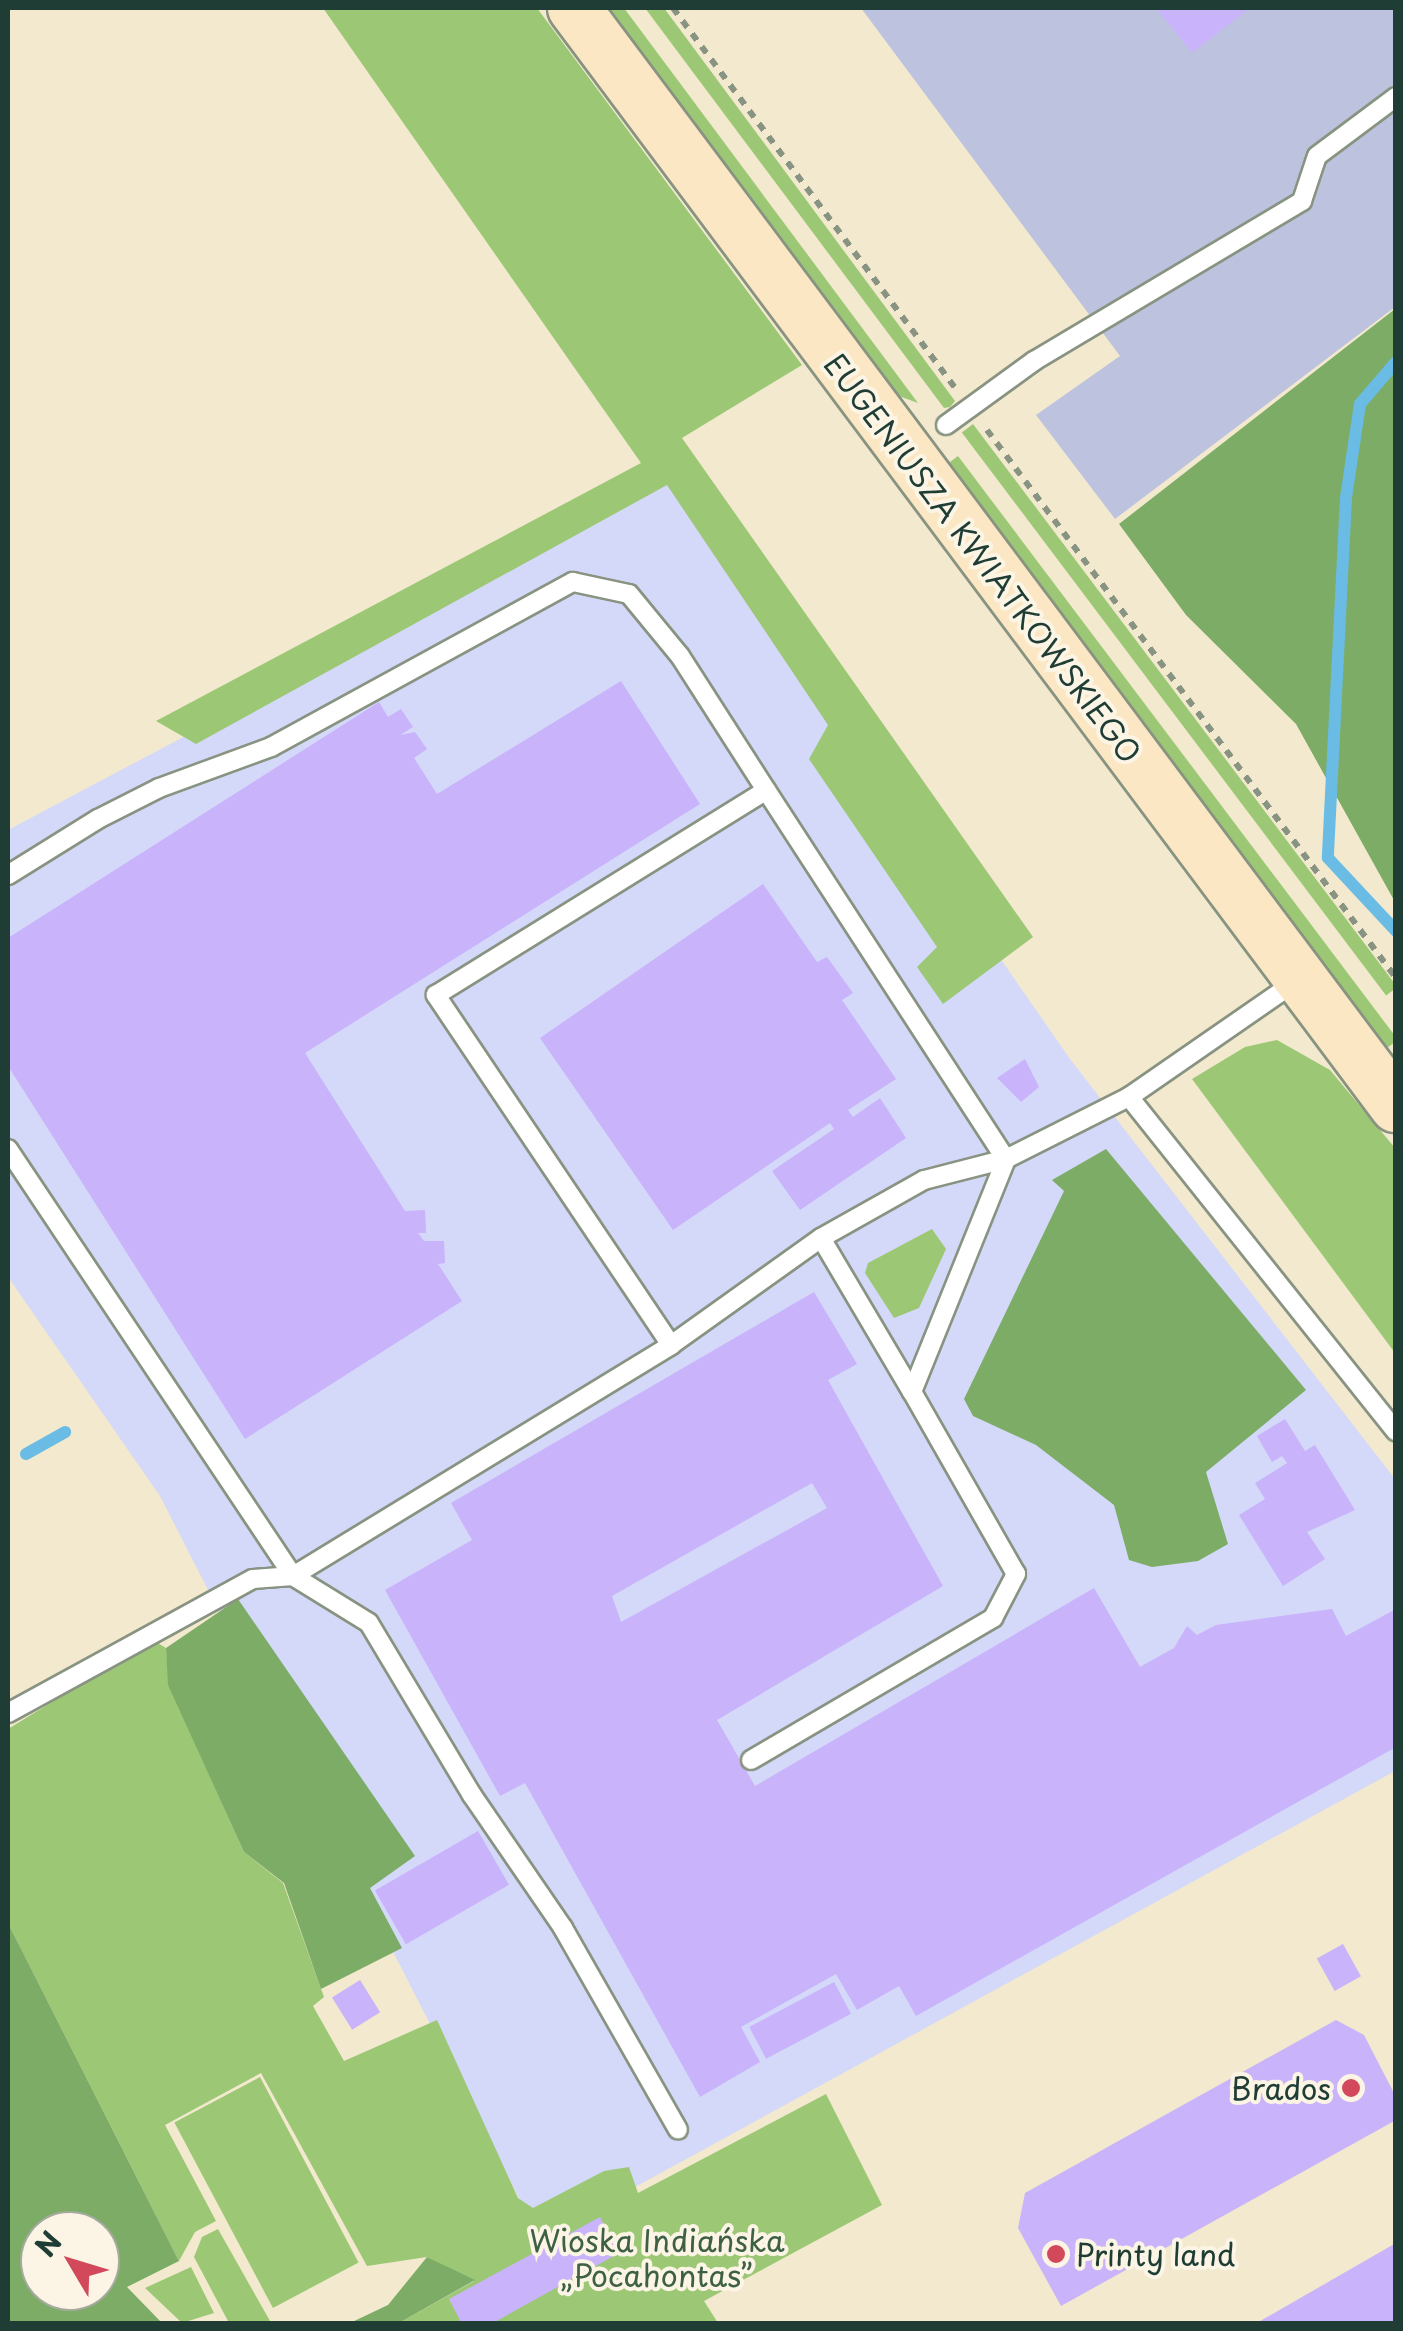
<!DOCTYPE html>
<meta charset="utf-8">
<style>
body{margin:0}
#map{position:relative;width:1403px;height:2331px;overflow:hidden;background:#f2e9ce;font-family:"Playpen Sans",sans-serif}
div>[style]{position:absolute}
[style*='--x']{left:calc(var(--x)*1px);top:calc(var(--y)*1px);width:calc(var(--w)*1px);rotate:calc(var(--a)*1deg)}
.built>*{inset:0;background:#d4d8f9}
.industrial>*{inset:0;background:#bdc3de}
.green>*{inset:0;background:#9cc876;transform-origin:0 0}
.forest>*{inset:0;background:#7dac67}
.stream>*{height:12px;margin:-6px;padding:0 6px;transform-origin:6px;border-radius:6px;background:#6abce5}
.building>*{inset:0;background:#c9b3fb;transform-origin:0 0}
.path>*{height:6px;margin-top:-3px;transform-origin:0;background:repeating-linear-gradient(90deg,#889381 0 8px,transparent 0 16px)}
.roads{filter:drop-shadow(2px 0 #889381) drop-shadow(-2px 0 #889381) drop-shadow(0 2px #889381) drop-shadow(0 -2px #889381)}
.lane>*{height:18px;margin:-9px;padding:0 9px;transform-origin:9px;border-radius:9px;background:#fff}
.secondary>*{height:52px;margin:-26px;padding:0 26px;transform-origin:26px;border-radius:26px;background:#fbe7c3}
.dots>*{width:28px;height:28px;translate:-50% -50%;box-sizing:border-box;border:5px solid #fcf5e5;border-radius:50%}
span{translate:-50% -50%;white-space:nowrap;text-align:center;line-height:1.15;-webkit-text-stroke:8px #fcf5e5;paint-order:stroke}
.street-label{font-size:30px;color:#1f3d34}
.poi-label{font-size:30px;color:#1f3d34}
.right{translate:-100% -50%;text-align:right}
.left{translate:0 -50%;text-align:left}
.park-label{font-size:30px;color:#3e6044}
.frame{position:absolute;inset:0;border:10px solid #1f3d34;pointer-events:none}
.north{position:absolute;left:20px;top:2211px;width:100px;height:100px;box-sizing:border-box;background:#fcf5e5;border:2px solid #a4ab9e;border-radius:50%;rotate:308deg;font-size:28px;font-weight:700;line-height:40px;text-align:center;color:#1f3d34}
.north::after{content:'';display:block;margin:auto;width:35px;height:45px;background:#d1495b;clip-path:polygon(50% 0,100% 100%,50% 72%,0 100%)}
</style>
<div id="map">
<div class="built">
<div style="clip-path:polygon(668px 480px,1070px 1059px,1395px 1479px,1395px 1771px,540px 2239px,160px 1496px,8px 1277px,8px 830px)"></div>
</div>
<div class="industrial">
<div style="clip-path:polygon(861px 8px,1395px 8px,1395px 307px,1115px 519px,1036px 415px,1120px 356px)"></div>
</div>
<div class="green">
<div style="clip-path:polygon(323px 8px,537px 8px,802px 365px,682px 438px,1033px 937px,943px 1004px,917px 967px,937px 947px,809px 759px,828px 725px,667px 485px,196px 744px,156px 721px,641px 463px)"></div>
<div style="clip-path:polygon(605px 8px,624px 8px,918px 403px,896px 395px)"></div>
<div style="clip-path:polygon(645px 8px,664px 8px,955px 401px,950px 407px,944px 408px)"></div>
<div style="left:973px;top:424px;width:705px;height:14px;rotate:53deg"></div>
<div style="left:958px;top:456px;width:731px;height:35px;rotate:53deg"></div>
<div style="clip-path:polygon(1277px 1040px,1330px 1070px,1395px 1148px,1395px 1353px,1192px 1079px,1245px 1047px)"></div>
<div style="clip-path:polygon(932px 1229px,946px 1249px,919px 1308px,894px 1318px,865px 1273px,868px 1263px)"></div>
<div style="clip-path:polygon(153px 1640px,166px 1648px,169px 1685px,244px 1852px,283px 1883px,324px 1997px,313px 2006px,344px 2061px,437px 2020px,518px 2198px,533px 2208px,604px 2171px,629px 2167px,638px 2193px,826px 2094px,882px 2205px,704px 2301px,718px 2323px,399px 2323px,474px 2281px,427px 2257px,367px 2266px,261px 2073px,165px 2125px,216px 2221px,195px 2232px,179px 2261px,8px 1923px,8px 1729px)"></div>
<div style="left:260px;top:2077px;width:210px;height:97px;rotate:62deg"></div>
<div style="clip-path:polygon(218px 2229px,270px 2321px,229px 2323px,194px 2257px,202px 2237px)"></div>
<div style="clip-path:polygon(191px 2267px,214px 2313px,182px 2323px,145px 2288px)"></div>
</div>
<div class="forest">
<div style="clip-path:polygon(1395px 309px,1395px 902px,1296px 724px,1186px 615px,1119px 524px)"></div>
<div style="clip-path:polygon(1106px 1149px,1306px 1390px,1206px 1472px,1228px 1544px,1198px 1561px,1152px 1567px,1129px 1560px,1114px 1505px,1036px 1445px,973px 1416px,964px 1399px,1064px 1191px,1052px 1180px)"></div>
<div style="clip-path:polygon(238px 1599px,415px 1856px,370px 1888px,402px 1948px,321px 1989px,284px 1883px,244px 1852px,168px 1685px,166px 1648px)"></div>
<div style="clip-path:polygon(evenodd,8px 1923px,179px 2261px,127px 2287px,162px 2323px,8px 2323px,8px 1923px,100px 2231px,100px 2291px,40px 2291px,40px 2231px,100px 2231px)"></div>
<div style="clip-path:polygon(427px 2257px,475px 2280px,399px 2323px,350px 2323px,388px 2305px)"></div>
</div>
<div class="stream">
<div style="--x:1396;--y:362;--w:55;--a:130.6"></div>
<div style="--x:1360;--y:404;--w:95;--a:98.5"></div>
<div style="--x:1346;--y:498;--w:360;--a:92.9"></div>
<div style="--x:1328;--y:858;--w:100;--a:47"></div>
<div style="--x:26;--y:1454;--w:45;--a:-29.4"></div>
</div>
<div class="building">
<div style="clip-path:polygon(1156px 8px,1250px 8px,1192px 53px)"></div>
<div style="clip-path:polygon(621px 681px,700px 804px,305px 1053px,405px 1211px,425px 1210px,426px 1233px,418px 1233px,424px 1241px,444px 1241px,445px 1263px,438px 1264px,462px 1301px,245px 1439px,8px 1066px,8px 938px,379px 702px,388px 717px,401px 709px,413px 727px,400px 735px,415px 732px,427px 749px,414px 758px,437px 794px)"></div>
<div style="clip-path:polygon(763px 884px,817px 962px,827px 957px,853px 993px,842px 1000px,896px 1079px,848px 1110px,853px 1117px,880px 1098px,906px 1138px,800px 1210px,772px 1171px,834px 1129px,830px 1123px,673px 1230px,540px 1038px)"></div>
<div style="clip-path:polygon(1025px 1059px,1039px 1087px,1021px 1102px,997px 1078px)"></div>
<div style="clip-path:polygon(evenodd,814px 1292px,857px 1364px,828px 1380px,943px 1586px,717px 1720px,755px 1786px,1094px 1588px,1140px 1667px,1174px 1648px,1187px 1626px,1197px 1635px,1216px 1625px,1332px 1609px,1346px 1636px,1396px 1609px,1396px 1747px,916px 2016px,899px 1986px,857px 2010px,836px 1974px,741px 2027px,760px 2062px,700px 2097px,525px 1783px,500px 1796px,385px 1590px,472px 1540px,451px 1503px,814px 1292px,812px 1483px,827px 1508px,621px 1622px,612px 1596px,812px 1483px)"></div>
<div style="clip-path:polygon(1285px 1419px,1305px 1451px,1315px 1445px,1355px 1510px,1307px 1532px,1325px 1559px,1283px 1586px,1239px 1515px,1265px 1499px,1255px 1483px,1287px 1463px,1282px 1456px,1272px 1462px,1257px 1436px)"></div>
<div style="left:478px;top:1831px;width:62px;height:119px;rotate:60deg"></div>
<div style="left:1343px;top:1944px;width:37px;height:30px;rotate:61deg"></div>
<div style="left:360px;top:1980px;width:38px;height:33px;rotate:58deg"></div>
<div style="left:834px;top:1982px;width:36px;height:96px;rotate:62deg"></div>
<div style="clip-path:polygon(1336px 2020px,1364px 2035px,1396px 2097px,1396px 2120px,1061px 2306px,1018px 2228px,1025px 2193px)"></div>
<div style="clip-path:polygon(600px 2217px,619px 2253px,491px 2324px,462px 2324px,449px 2299px)"></div>
<div style="clip-path:polygon(1396px 2243px,1396px 2324px,1255px 2324px)"></div>
</div>
<div class="path">
<div style="--x:673;--y:8;--w:473;--a:53.4"></div>
<div style="--x:987;--y:430;--w:684;--a:53.26"></div>
</div>
<div class="roads">
<div class="lane">
<div style="--x:946;--y:425;--w:109;--a:-36"></div>
<div style="--x:1034;--y:361;--w:312;--a:-30.8"></div>
<div style="--x:1302;--y:201;--w:47;--a:-71.6"></div>
<div style="--x:1317;--y:156;--w:99;--a:-36.8"></div>
<div style="--x:8;--y:875;--w:106;--a:-31.9"></div>
<div style="--x:98;--y:819;--w:68;--a:-26.9"></div>
<div style="--x:159;--y:788;--w:119;--a:-20.1"></div>
<div style="--x:271;--y:747;--w:344;--a:-28.7"></div>
<div style="--x:573;--y:582;--w:57;--a:12.1"></div>
<div style="--x:629;--y:594;--w:80;--a:50.6"></div>
<div style="--x:680;--y:656;--w:159;--a:57.3"></div>
<div style="--x:1129;--y:1097;--w:428;--a:51.4"></div>
<div style="--x:8;--y:1149;--w:513;--a:56.28"></div>
<div style="--x:293;--y:1576;--w:89;--a:31.7"></div>
<div style="--x:369;--y:1623;--w:200;--a:59.1"></div>
<div style="--x:472;--y:1795;--w:161;--a:55.6"></div>
<div style="--x:563;--y:1928;--w:232;--a:60.3"></div>
<div style="--x:671;--y:1345;--w:422;--a:-123.9"></div>
<div style="--x:436;--y:995;--w:388;--a:-31.8"></div>
<div style="--x:766;--y:790;--w:440;--a:57"></div>
<div style="--x:1006;--y:1159;--w:85;--a:165.6"></div>
<div style="--x:924;--y:1180;--w:118;--a:150.6"></div>
<div style="--x:8;--y:1713;--w:279;--a:-28.7"></div>
<div style="--x:253;--y:1579;--w:40;--a:-4.3"></div>
<div style="--x:293;--y:1576;--w:443;--a:-31.4"></div>
<div style="--x:671;--y:1345;--w:184;--a:-35.5"></div>
<div style="--x:821;--y:1238;--w:179;--a:59.4"></div>
<div style="--x:751;--y:1760;--w:281;--a:-30.4"></div>
<div style="--x:993;--y:1618;--w:50;--a:-62.4"></div>
<div style="--x:1016;--y:1574;--w:210;--a:-119.7"></div>
<div style="--x:912;--y:1392;--w:251;--a:-68"></div>
<div style="--x:1006;--y:1159;--w:138;--a:-26.8"></div>
<div style="--x:1129;--y:1097;--w:202;--a:-34.7"></div>
</div>
<div class="secondary">
<div style="--x:574;--y:8;--w:1372;--a:53.18"></div>
</div>
</div>
<div class="dots">
<div style="left:1351px;top:2088px;background:#d1495b"></div>
<div style="left:1056px;top:2254px;background:#d1495b"></div>
</div>
<div class="street-label">
<span style="left:983px;top:558px;rotate:53deg">EUGENIUSZA KWIATKOWSKIEGO</span>
</div>
<div class="poi-label">
<span class="right" style="left:1331px;top:2088px">Brados</span>
<span class="left" style="left:1076px;top:2254px">Printy land</span>
</div>
<div class="park-label">
<span style="left:657px;top:2257px">Wioska Indiańska<br>„Pocahontas”</span>
</div>
<div class="frame"></div>
<div class="north">N</div>
</div>
